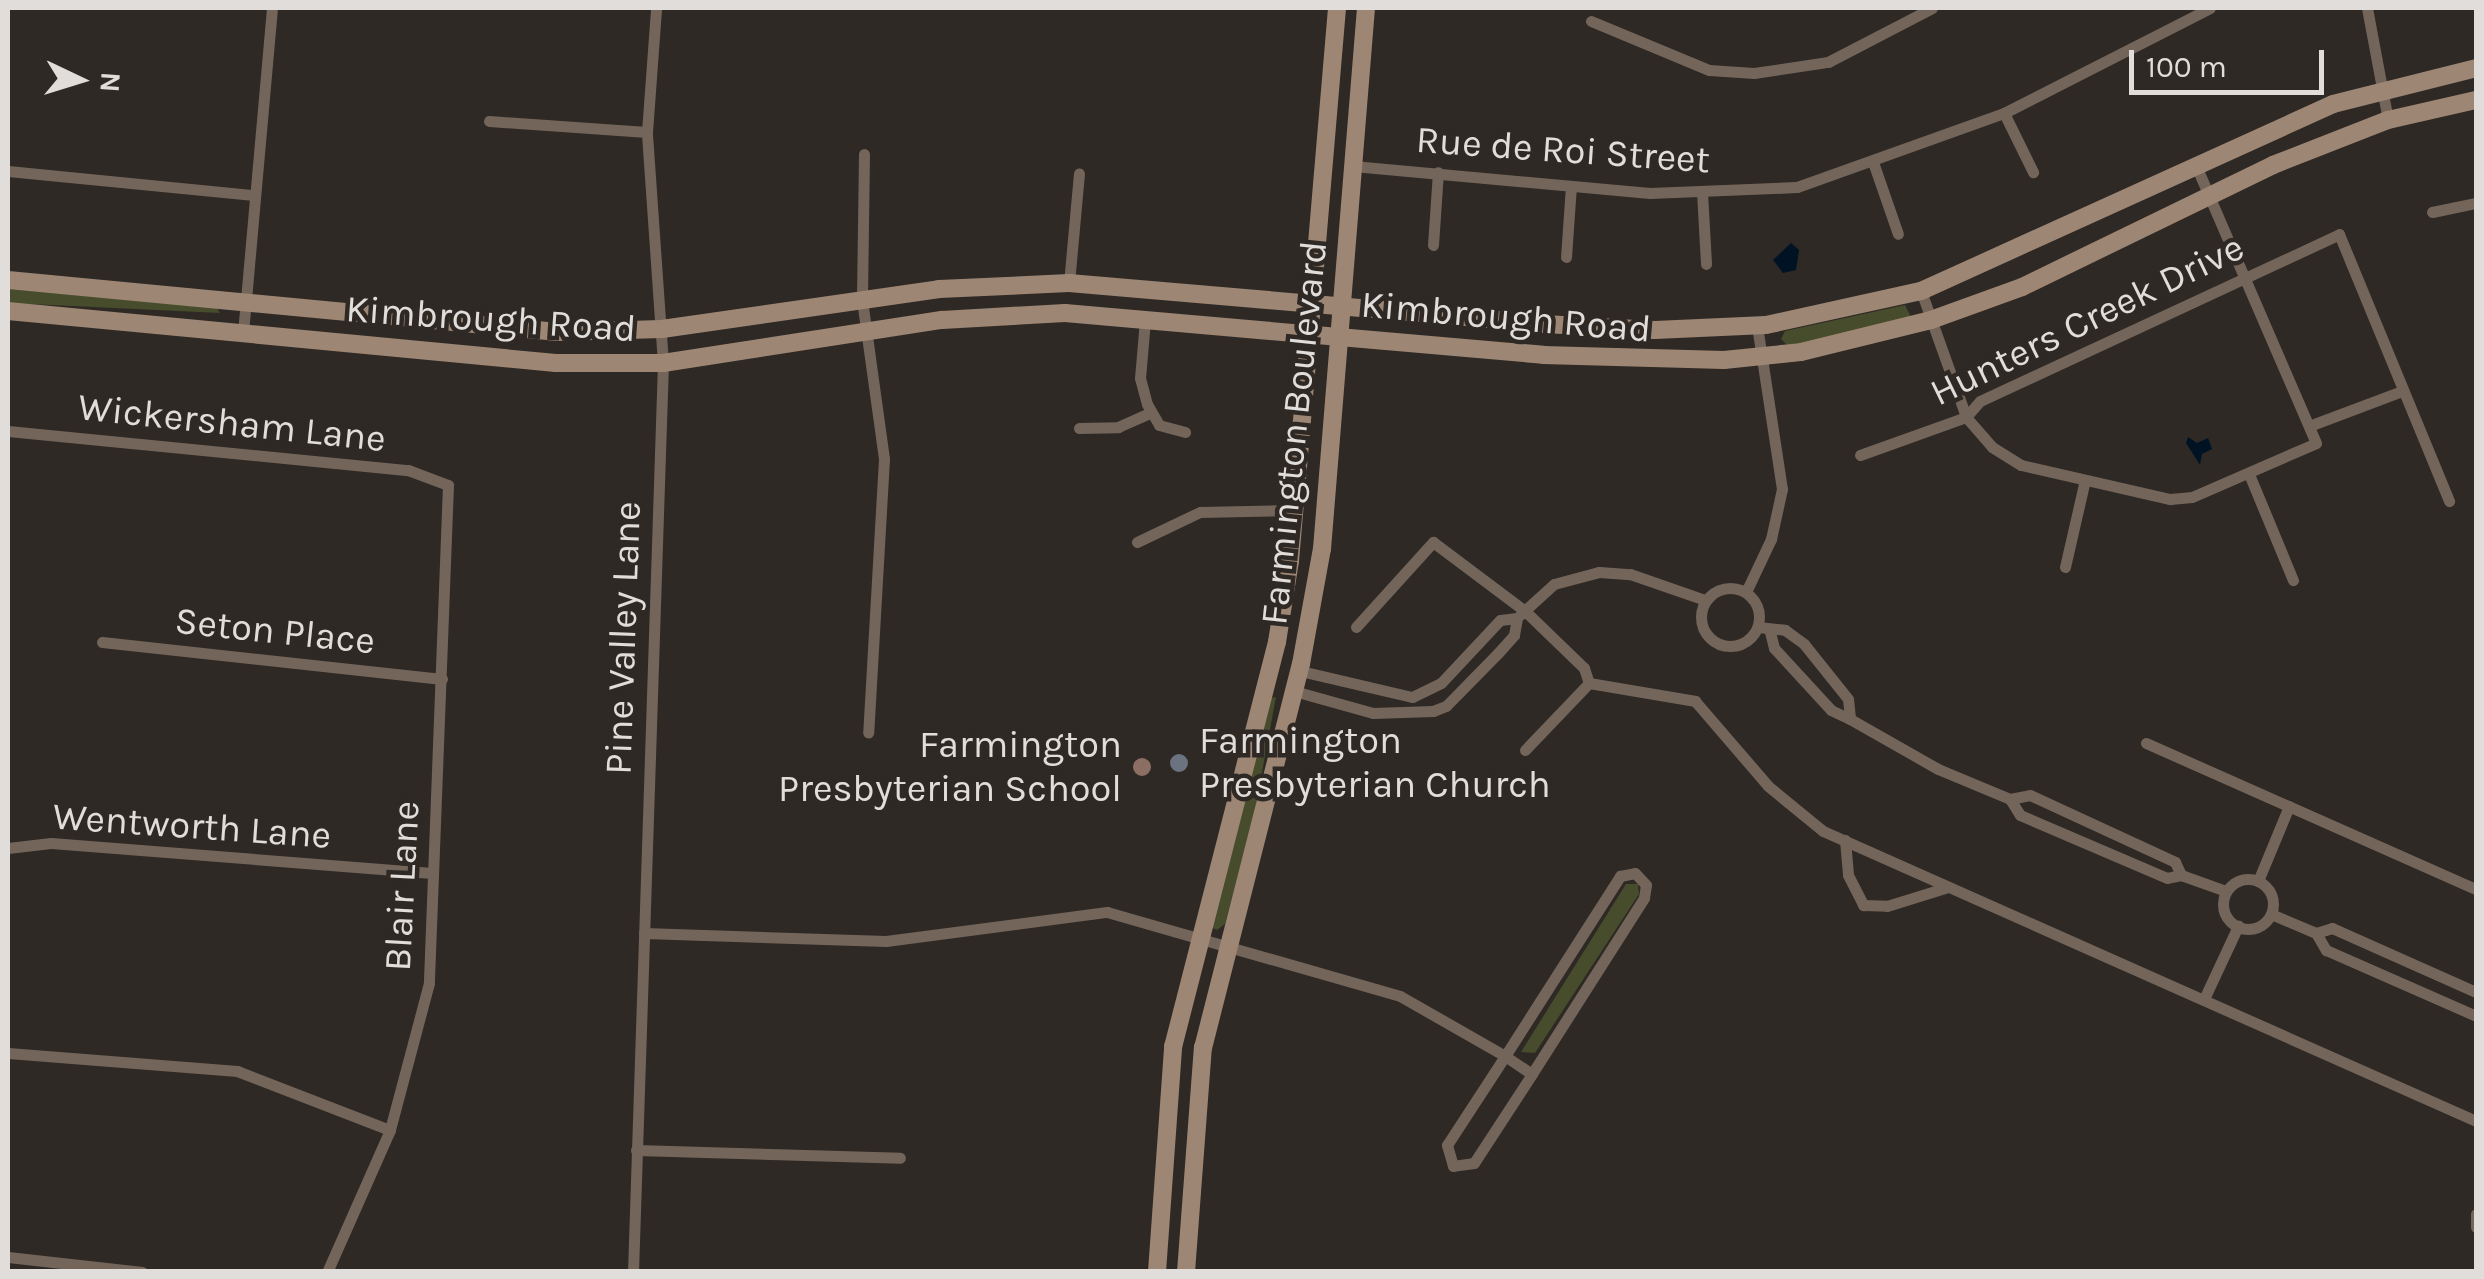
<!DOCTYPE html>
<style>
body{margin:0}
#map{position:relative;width:2484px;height:1279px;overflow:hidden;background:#2e2924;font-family:Karla,sans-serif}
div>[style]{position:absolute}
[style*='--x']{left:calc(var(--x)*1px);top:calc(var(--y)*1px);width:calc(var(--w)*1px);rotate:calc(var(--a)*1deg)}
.green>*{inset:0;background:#474c2c}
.water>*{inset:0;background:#001324}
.street>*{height:11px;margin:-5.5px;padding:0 5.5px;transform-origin:5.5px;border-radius:5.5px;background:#74655a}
.street>.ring{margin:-5.5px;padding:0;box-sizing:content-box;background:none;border:11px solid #74655a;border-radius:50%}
.secondary>*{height:18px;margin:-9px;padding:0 9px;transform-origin:9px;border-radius:9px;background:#9e8674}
.dots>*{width:28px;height:28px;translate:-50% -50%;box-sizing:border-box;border:5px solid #2e2924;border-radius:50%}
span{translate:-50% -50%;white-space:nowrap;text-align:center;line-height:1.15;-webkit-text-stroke:9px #2e2924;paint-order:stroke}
.street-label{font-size:38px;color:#e1ddda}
.poi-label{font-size:38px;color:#e1ddda}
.left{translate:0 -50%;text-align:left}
.right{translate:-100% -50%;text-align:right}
.frame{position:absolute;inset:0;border:10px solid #e1ddda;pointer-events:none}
.north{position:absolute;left:30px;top:30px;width:100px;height:100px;-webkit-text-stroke:8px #2e2924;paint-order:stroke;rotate:94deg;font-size:28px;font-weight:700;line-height:40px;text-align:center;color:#e1ddda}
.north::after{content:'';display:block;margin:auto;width:35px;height:45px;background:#e1ddda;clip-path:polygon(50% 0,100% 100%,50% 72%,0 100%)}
.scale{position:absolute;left:2129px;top:50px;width:195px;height:45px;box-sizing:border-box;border:5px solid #e1ddda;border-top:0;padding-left:12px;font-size:30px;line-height:35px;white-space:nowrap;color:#e1ddda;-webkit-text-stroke:8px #2e2924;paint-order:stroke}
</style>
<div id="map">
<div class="green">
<div style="clip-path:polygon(8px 289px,217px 308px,220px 313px,8px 303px)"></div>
<div style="clip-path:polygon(1905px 305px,1911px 317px,1806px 343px,1787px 345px,1781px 339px,1785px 331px)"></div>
<div style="clip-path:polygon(1276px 697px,1254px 815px,1225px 924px,1217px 930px,1211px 927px,1271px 698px)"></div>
<div style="clip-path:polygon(1626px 884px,1638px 884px,1639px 894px,1535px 1053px,1521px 1052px)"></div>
</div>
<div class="water">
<div style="clip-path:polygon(1791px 243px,1799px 250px,1796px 270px,1783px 273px,1773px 260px)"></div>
<div style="clip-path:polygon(2188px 437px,2197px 443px,2208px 438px,2212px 449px,2202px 454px,2200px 465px,2186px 443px)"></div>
</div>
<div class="street">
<div style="--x:2367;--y:8;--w:114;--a:79.4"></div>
<div style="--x:1591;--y:21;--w:128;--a:22.6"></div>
<div style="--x:1709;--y:70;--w:45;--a:3.8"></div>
<div style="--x:1754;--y:73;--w:75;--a:-8.5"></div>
<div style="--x:1828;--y:62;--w:117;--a:-27.4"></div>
<div style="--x:2004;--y:113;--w:66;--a:63.8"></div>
<div style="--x:489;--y:121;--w:158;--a:4"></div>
<div style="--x:864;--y:154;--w:146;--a:90.8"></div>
<div style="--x:862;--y:300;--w:161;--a:82.1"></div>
<div style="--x:884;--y:459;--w:274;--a:93.3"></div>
<div style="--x:1873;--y:162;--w:76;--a:70.9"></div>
<div style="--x:1353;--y:166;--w:298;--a:5.2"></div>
<div style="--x:1650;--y:193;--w:147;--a:-2.3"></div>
<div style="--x:1797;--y:187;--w:220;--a:-19.7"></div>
<div style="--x:2004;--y:113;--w:231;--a:-27"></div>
<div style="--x:8;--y:171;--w:247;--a:5.6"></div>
<div style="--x:1702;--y:192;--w:72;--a:86.8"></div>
<div style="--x:2432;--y:212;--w:45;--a:-11.6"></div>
<div style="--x:1433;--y:245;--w:73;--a:-86.1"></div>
<div style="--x:1566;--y:257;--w:71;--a:-86"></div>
<div style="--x:1069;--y:283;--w:110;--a:-84.8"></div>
<div style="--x:1921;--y:291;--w:134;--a:70.3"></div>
<div style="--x:1966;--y:417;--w:40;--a:49"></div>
<div style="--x:1992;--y:447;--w:34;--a:32"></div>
<div style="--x:2021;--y:465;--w:153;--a:12.9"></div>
<div style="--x:2170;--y:499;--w:22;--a:-5"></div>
<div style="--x:2192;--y:497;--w:135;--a:-23.5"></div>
<div style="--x:2316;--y:443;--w:304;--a:-113.4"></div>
<div style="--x:1145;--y:320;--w:58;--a:94.9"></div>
<div style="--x:1140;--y:378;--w:27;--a:75"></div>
<div style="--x:1147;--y:404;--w:24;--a:60"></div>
<div style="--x:1159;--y:425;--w:27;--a:15"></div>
<div style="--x:243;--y:333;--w:326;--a:-84.9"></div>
<div style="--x:2309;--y:426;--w:99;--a:-20.6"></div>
<div style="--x:1079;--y:428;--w:39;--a:-1"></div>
<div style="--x:1118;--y:427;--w:36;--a:-24"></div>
<div style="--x:8;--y:431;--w:402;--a:5.6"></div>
<div style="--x:408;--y:470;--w:43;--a:20.6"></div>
<div style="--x:448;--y:485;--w:498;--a:92.2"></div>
<div style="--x:429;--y:983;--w:152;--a:104.9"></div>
<div style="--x:390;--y:1130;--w:155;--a:113.9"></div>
<div style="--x:1860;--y:455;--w:113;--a:-19.7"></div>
<div style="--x:1966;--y:417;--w:21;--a:-49"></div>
<div style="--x:1980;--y:401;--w:396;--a:-24.9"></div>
<div style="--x:2339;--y:234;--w:289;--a:67.6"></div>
<div style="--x:2249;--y:474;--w:115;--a:67.5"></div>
<div style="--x:1137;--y:542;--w:70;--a:-25.5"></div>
<div style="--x:1200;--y:512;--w:95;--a:-1.2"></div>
<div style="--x:2065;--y:567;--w:89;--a:-77.1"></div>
<div class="ring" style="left:1701px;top:588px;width:47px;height:47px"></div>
<div style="--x:1746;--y:592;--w:59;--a:-64.7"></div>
<div style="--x:1771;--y:539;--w:51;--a:-77.6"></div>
<div style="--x:1782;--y:489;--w:165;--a:-98.7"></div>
<div style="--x:1520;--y:615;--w:46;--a:-42.4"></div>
<div style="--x:1554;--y:584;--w:47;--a:-14.9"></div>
<div style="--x:1599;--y:572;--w:31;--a:4"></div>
<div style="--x:1630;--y:574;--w:79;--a:19.1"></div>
<div style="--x:1356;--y:627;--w:115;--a:-47.8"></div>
<div style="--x:1433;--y:542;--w:115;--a:36.9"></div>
<div style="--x:1525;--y:611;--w:82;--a:44"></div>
<div style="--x:1584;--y:668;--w:16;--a:72"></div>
<div style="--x:1758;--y:627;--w:27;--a:6"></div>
<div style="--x:1785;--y:630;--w:24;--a:36"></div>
<div style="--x:1804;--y:644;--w:70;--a:51.3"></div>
<div style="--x:1848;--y:699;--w:20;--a:84"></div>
<div style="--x:1850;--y:719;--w:21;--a:-155"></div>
<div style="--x:1831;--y:710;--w:84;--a:-132.6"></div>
<div style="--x:1774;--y:648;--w:16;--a:-104"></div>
<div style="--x:102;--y:642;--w:342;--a:6.2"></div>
<div style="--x:1589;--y:683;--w:108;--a:9.6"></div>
<div style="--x:1695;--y:701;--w:112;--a:49.3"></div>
<div style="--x:1768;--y:786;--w:71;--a:39.3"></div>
<div style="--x:1823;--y:831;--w:714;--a:23.95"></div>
<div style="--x:1294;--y:691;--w:82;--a:15.6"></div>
<div style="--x:1373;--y:713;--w:60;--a:-1.9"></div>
<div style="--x:1433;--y:711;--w:14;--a:-21"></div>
<div style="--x:1446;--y:706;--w:74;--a:-45.5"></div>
<div style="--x:1498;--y:653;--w:24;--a:-48"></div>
<div style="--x:1514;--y:635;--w:17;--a:-80"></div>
<div style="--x:1517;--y:618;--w:17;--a:173"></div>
<div style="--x:1500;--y:620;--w:86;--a:133.1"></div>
<div style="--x:1441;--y:683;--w:32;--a:154"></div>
<div style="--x:1412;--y:697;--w:115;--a:-166.9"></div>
<div style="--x:1850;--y:719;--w:101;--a:29.6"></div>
<div style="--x:1938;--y:769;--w:78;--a:22.6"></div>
<div style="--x:2010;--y:799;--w:20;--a:-11"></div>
<div style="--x:2030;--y:795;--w:160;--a:24.8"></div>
<div style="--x:2175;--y:862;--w:14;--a:65"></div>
<div style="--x:2181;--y:875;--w:14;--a:168"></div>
<div style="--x:2167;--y:878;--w:160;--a:-156.8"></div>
<div style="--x:2020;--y:815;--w:19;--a:-122"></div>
<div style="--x:2146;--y:743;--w:361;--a:23.9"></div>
<div style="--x:1525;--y:750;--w:93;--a:-46.3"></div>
<div style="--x:1845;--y:840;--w:35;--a:85"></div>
<div style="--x:1848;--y:875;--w:34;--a:63"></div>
<div style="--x:1863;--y:905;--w:24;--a:2"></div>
<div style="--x:1887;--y:906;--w:64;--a:-17.3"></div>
<div style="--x:8;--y:848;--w:43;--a:-6.6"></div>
<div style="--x:51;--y:843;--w:382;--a:4.5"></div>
<div style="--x:2181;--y:875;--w:48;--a:19.6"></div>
<div class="ring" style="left:2223px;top:879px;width:39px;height:39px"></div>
<div style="--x:2258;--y:881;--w:81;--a:-67.5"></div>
<div style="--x:2271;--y:914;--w:49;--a:22.9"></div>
<div style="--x:2316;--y:933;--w:20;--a:60"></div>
<div style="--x:2326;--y:950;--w:164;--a:23.7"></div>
<div style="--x:644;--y:933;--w:242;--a:1.9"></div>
<div style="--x:886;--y:941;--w:223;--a:-7.5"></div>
<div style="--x:1107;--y:912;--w:305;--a:16"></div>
<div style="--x:1400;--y:996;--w:121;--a:29.7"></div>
<div style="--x:1505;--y:1056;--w:214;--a:-57.4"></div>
<div style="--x:1620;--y:876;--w:15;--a:-11"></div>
<div style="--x:1635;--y:873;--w:16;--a:47"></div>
<div style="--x:1646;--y:885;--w:13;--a:99"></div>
<div style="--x:1644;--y:898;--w:209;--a:122.5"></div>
<div style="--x:1532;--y:1074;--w:106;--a:123.1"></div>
<div style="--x:1474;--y:1163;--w:21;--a:172"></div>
<div style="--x:1453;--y:1166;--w:22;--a:-106"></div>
<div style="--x:1447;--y:1145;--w:106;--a:-56.9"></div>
<div style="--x:1505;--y:1056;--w:32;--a:34"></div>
<div style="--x:2316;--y:933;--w:17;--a:-17"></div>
<div style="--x:2332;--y:928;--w:158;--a:24"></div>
<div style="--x:2204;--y:999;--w:81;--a:-65"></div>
<div style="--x:8;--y:1053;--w:230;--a:4.5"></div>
<div style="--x:237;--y:1071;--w:164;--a:21.1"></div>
<div style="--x:636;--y:1150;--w:264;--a:1.7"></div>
<div style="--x:2476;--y:1214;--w:13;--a:90"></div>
<div style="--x:8;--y:1257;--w:135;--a:6.4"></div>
<div style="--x:633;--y:1272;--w:909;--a:-88.11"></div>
<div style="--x:663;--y:363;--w:232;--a:-94"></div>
<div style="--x:647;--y:132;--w:124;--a:-85.8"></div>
</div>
<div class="secondary">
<div style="--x:8;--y:280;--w:552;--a:5.4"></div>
<div style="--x:558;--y:332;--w:104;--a:-1.7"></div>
<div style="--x:662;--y:329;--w:280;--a:-8.2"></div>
<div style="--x:939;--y:289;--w:130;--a:-2.6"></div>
<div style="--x:1069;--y:283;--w:477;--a:4.9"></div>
<div style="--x:1544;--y:324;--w:111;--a:3.1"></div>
<div style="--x:1655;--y:330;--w:111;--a:-2.6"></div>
<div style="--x:1766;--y:325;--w:159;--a:-12.4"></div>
<div style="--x:1921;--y:291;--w:452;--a:-24.4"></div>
<div style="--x:2333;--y:104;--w:147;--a:-14.1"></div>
<div style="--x:8;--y:311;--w:550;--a:5.42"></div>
<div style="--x:556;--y:363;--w:107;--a:0"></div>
<div style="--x:663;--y:363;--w:282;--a:-8.8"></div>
<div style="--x:942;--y:320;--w:123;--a:-3.3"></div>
<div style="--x:1065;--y:313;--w:480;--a:5"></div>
<div style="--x:1543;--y:355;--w:181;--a:1.6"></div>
<div style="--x:1724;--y:360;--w:77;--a:-5.9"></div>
<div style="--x:1801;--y:352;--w:134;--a:-13.8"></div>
<div style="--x:1931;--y:320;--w:97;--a:-19.9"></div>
<div style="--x:2022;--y:287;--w:279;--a:-25.9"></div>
<div style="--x:2273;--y:165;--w:123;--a:-21.4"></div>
<div style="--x:2388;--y:120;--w:90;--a:-12.8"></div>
<div style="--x:1157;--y:1272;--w:226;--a:-85.9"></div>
<div style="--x:1173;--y:1047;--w:418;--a:-75.6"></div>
<div style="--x:1277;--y:642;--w:82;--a:-80.9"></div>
<div style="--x:1290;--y:561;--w:555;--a:-85.14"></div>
<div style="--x:1186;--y:1272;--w:225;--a:-85.7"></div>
<div style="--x:1203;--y:1048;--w:396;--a:-75.7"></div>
<div style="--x:1301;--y:664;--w:117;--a:-79.7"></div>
<div style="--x:1322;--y:549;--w:543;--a:-85.35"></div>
</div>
<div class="dots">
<div style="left:1179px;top:763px;background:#6b7280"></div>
<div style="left:1142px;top:767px;background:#8d6e63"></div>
</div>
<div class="street-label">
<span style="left:1563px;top:150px;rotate:4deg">Rue de Roi Street</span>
<span style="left:1506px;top:317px;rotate:5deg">Kimbrough Road</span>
<span style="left:491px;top:319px;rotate:4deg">Kimbrough Road</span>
<span style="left:2087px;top:320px;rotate:-26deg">Hunters Creek Drive</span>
<span style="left:232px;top:423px;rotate:6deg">Wickersham Lane</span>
<span style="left:1294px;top:433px;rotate:-84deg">Farmington Boulevard</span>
<span style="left:275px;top:631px;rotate:6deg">Seton Place</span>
<span style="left:623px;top:638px;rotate:-88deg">Pine Valley Lane</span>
<span style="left:192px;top:826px;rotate:4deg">Wentworth Lane</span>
<span style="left:402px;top:886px;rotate:-87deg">Blair Lane</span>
</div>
<div class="poi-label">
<span class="left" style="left:1199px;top:763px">Farmington<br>Presbyterian Church</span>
<span class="right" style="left:1122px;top:767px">Farmington<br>Presbyterian School</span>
</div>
<div class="frame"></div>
<div class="north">N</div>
<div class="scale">100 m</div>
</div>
